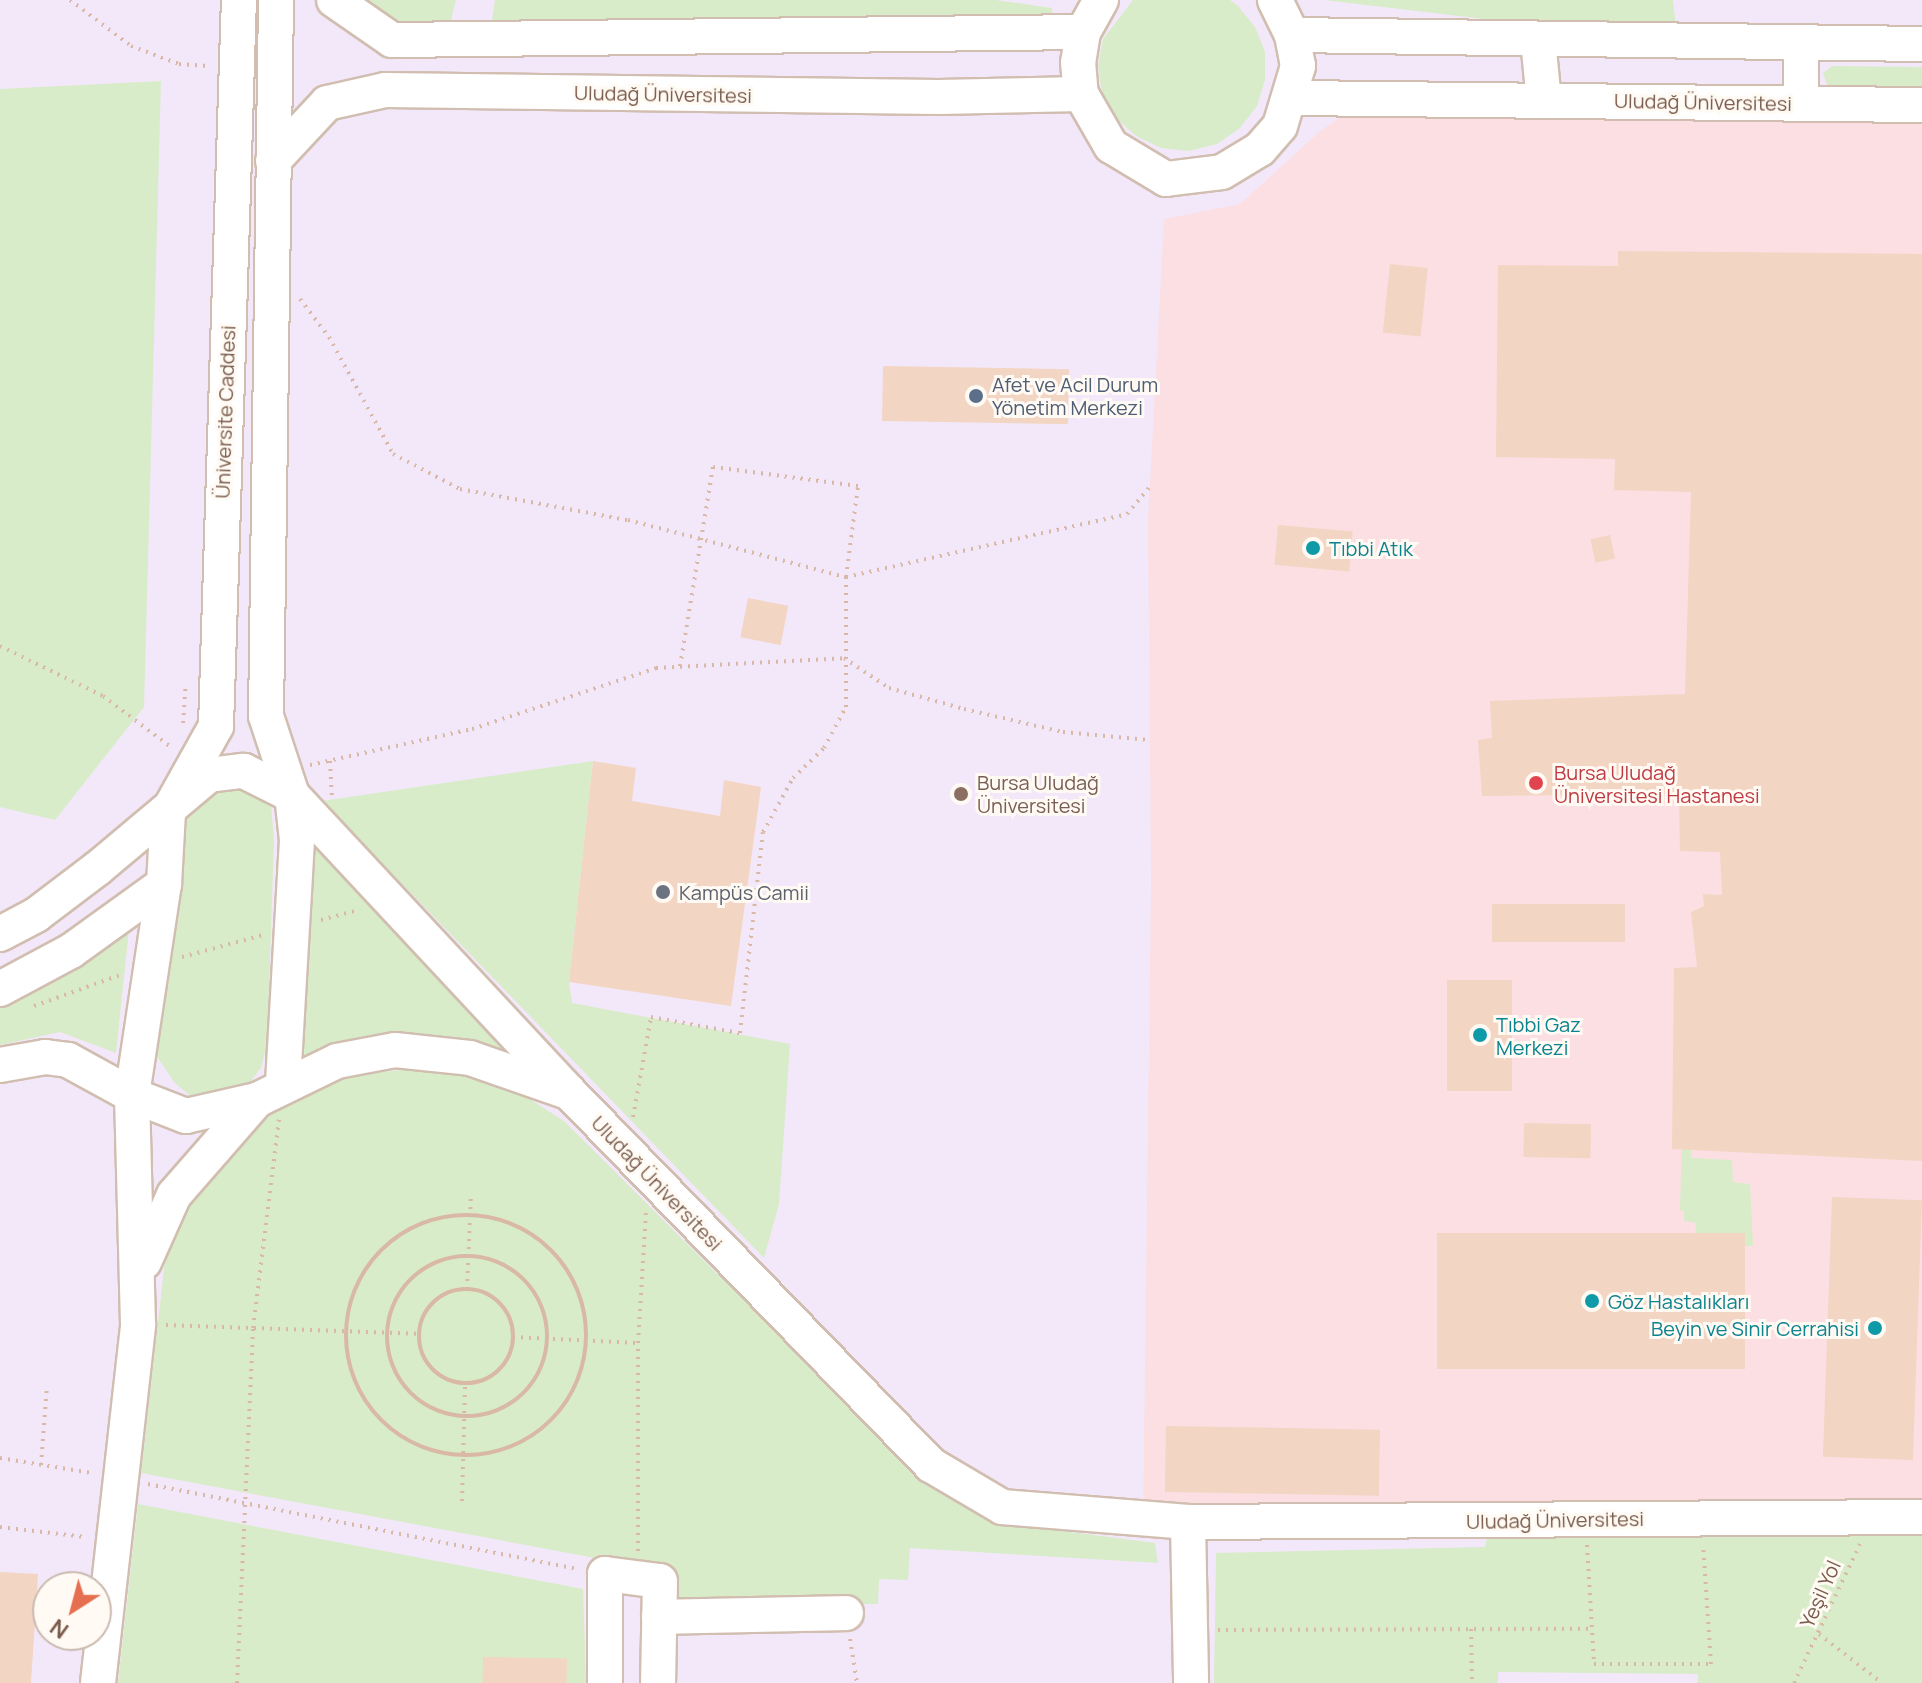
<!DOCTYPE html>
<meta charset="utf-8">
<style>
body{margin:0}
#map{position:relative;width:1922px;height:1683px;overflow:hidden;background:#fdf6ec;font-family:Manrope,sans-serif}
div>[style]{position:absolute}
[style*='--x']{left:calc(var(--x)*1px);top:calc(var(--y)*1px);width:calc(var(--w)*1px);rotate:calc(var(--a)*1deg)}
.education>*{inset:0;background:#f3e8fa}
.medical>*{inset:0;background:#fbdfe3}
.green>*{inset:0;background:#d8ecc9}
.building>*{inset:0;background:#f3d5c3;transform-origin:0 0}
.path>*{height:4px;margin-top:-2px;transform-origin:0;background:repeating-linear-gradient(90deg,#d9b8a5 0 2px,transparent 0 8px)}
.path>.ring{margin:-2px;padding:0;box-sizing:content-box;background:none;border:4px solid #d9b8a5;border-radius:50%}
.roads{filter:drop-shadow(2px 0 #d1beb0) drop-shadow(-2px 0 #d1beb0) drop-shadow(0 2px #d1beb0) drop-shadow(0 -2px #d1beb0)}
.minor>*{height:34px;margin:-17px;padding:0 17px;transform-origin:17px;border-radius:17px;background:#fff}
.dots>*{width:22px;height:22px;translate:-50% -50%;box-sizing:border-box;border:4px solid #fffaf3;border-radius:50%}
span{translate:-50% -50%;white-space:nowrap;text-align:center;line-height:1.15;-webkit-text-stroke:6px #fffaf3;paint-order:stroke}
.street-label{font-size:20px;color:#7a5c4d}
.service-label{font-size:20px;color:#4e5e75}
.left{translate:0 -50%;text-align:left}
.culture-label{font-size:20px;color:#0d838f}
.right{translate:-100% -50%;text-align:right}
.health-label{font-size:20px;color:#be3a42}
.education-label{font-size:20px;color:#785e54}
.worship-label{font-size:20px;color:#5b616d}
.north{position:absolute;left:32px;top:1571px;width:80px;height:80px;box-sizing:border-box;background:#fffaf3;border:2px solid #cabbb1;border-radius:50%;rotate:216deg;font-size:22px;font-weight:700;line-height:32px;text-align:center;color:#7a5c4d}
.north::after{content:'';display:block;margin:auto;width:28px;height:36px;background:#e76f51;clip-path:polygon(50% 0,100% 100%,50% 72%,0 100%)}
</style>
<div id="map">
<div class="education">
<div style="clip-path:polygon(evenodd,0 0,1922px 0,1922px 1683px,0 1683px,0 0,48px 1587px,96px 1587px,96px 1635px,48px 1635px,48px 1587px)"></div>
</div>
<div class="medical">
<div style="clip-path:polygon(1368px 98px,1922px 105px,1922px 1514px,1143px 1519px,1151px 881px,1148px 521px,1164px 219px,1240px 204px,1319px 132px)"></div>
</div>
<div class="green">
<div style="clip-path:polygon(364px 0,456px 0,448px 32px,408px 32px)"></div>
<div style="clip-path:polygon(495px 0,996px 0,1052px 8px,1053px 22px,491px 27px)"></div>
<div style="clip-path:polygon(1133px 0,1230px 0,1238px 6px,1255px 27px,1265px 52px,1265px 80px,1257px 106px,1240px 128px,1217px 144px,1189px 151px,1161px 148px,1136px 136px,1115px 117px,1102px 93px,1098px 66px,1103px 39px)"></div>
<div style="clip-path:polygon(1324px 0,1673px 0,1678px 42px)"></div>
<div style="clip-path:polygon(1832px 66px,1922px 67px,1922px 93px,1829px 90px,1823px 73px)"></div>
<div style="clip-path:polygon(161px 81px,144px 707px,55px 820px,0 807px,0 89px)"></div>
<div style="clip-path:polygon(593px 761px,569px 982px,572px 1003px,790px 1044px,779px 1204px,764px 1258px,322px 801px)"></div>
<div style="clip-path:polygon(209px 775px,254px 785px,271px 803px,274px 842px,267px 1045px,261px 1068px,247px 1086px,209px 1101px,190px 1096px,174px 1082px,154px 1052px,168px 812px)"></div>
<div style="clip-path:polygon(292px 795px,569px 1092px,395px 1050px,283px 1084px)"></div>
<div style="clip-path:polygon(130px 920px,116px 1053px,60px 1032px,0 1045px,0 992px)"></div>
<div style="clip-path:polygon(1696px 980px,1691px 1158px,1732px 1160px,1733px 1182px,1750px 1184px,1753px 1246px,1695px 1246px,1696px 1223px,1684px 1221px,1684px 1211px,1680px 1210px,1686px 982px)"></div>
<div style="clip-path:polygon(412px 1069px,468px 1071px,517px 1091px,564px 1121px,926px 1482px,1001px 1523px,1155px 1543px,1158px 1563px,910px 1548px,908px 1580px,879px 1579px,878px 1604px,675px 1606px,654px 1569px,141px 1473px,167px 1242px,201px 1185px,247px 1133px,300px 1092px,353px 1075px)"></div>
<div style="clip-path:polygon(138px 1504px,583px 1589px,586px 1683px,118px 1683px)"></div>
<div style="clip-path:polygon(1922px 1517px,1922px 1683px,1698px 1683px,1698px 1674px,1498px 1672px,1498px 1683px,1214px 1683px,1216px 1553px,1485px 1547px,1491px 1521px)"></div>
</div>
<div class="building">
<div style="clip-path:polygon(1618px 251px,1922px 254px,1922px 1161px,1672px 1149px,1674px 968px,1697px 967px,1691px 912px,1704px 906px,1703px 894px,1722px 895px,1720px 852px,1680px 851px,1679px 794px,1482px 796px,1478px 740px,1492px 738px,1490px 701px,1685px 694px,1691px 492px,1614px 490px,1615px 459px,1496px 457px,1498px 265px,1618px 266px)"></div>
<div style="left:1390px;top:264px;width:38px;height:69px;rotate:6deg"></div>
<div style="left:883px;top:366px;width:186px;height:55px;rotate:1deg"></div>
<div style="left:1278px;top:525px;width:75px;height:40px;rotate:5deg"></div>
<div style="left:1610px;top:535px;width:24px;height:20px;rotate:78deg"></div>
<div style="left:748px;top:598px;width:41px;height:40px;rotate:11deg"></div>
<div style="clip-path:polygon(593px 761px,636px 768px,632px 801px,720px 816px,724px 780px,761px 787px,731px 1006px,569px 982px)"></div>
<div style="left:1492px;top:904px;width:133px;height:38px"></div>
<div style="left:1447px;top:980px;width:65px;height:111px"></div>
<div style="left:1524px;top:1123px;width:67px;height:34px;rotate:1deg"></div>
<div style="left:1832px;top:1197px;width:90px;height:260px;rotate:2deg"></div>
<div style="left:1745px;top:1233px;width:136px;height:308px;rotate:90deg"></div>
<div style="left:1166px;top:1426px;width:214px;height:66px;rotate:1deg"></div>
<div style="clip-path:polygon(0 1572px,38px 1574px,31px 1683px,0 1683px)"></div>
<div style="left:483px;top:1657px;width:84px;height:26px;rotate:1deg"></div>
</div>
<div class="path">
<div style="--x:70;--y:0;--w:76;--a:37"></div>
<div style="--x:131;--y:46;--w:51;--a:20.6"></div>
<div style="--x:179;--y:64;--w:30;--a:4"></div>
<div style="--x:300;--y:299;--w:48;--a:52.7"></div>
<div style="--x:329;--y:337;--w:133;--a:61.3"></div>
<div style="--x:393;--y:454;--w:76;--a:27.6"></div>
<div style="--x:460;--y:489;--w:171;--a:10.5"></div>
<div style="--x:628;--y:520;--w:225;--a:14.7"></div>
<div style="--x:846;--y:577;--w:288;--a:-12.6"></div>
<div style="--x:1127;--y:514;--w:34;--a:-50"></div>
<div style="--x:0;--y:646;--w:114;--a:25.9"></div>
<div style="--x:103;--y:696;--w:85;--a:36.9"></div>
<div style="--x:183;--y:723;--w:39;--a:-86"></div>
<div style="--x:330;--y:761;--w:37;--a:87"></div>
<div style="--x:310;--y:765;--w:166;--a:-12.5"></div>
<div style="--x:472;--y:729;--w:194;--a:-18.3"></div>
<div style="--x:656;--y:668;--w:188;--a:-3"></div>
<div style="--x:844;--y:658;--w:54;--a:33.7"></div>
<div style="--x:889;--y:688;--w:78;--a:15.6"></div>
<div style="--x:964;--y:709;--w:102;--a:13.1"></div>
<div style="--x:1063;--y:732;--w:86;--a:5.3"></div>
<div style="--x:321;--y:920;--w:39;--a:-15"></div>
<div style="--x:182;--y:957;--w:84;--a:-15.2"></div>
<div style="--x:34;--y:1006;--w:91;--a:-19.8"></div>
<div style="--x:633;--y:1117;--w:102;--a:-79.8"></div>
<div style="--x:651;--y:1017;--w:90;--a:10.2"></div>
<div style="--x:740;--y:1033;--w:202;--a:-83.5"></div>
<div style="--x:763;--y:832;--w:62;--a:-60.9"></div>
<div style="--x:793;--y:778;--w:43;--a:-44.1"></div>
<div style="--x:824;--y:748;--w:47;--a:-61.8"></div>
<div style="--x:846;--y:707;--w:130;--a:-90"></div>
<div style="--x:846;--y:577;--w:92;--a:-82.5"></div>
<div style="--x:858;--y:486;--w:146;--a:-172.5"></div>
<div style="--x:713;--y:467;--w:203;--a:99.4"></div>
<div class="ring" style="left:346px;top:1215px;width:236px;height:236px"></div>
<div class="ring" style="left:387px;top:1256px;width:156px;height:156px"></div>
<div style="--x:467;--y:1289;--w:94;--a:-87.6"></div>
<div class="ring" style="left:419px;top:1289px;width:90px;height:90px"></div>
<div style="--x:166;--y:1325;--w:253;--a:2"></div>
<div style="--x:513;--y:1337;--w:125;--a:2.7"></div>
<div style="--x:0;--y:1458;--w:93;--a:9.3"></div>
<div style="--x:41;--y:1465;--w:80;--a:-85.7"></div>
<div style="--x:148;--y:1484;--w:439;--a:11.2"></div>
<div style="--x:462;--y:1501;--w:118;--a:-88.5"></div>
<div style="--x:0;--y:1527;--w:86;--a:6.7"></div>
<div style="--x:1587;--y:1545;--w:119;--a:86.6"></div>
<div style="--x:1594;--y:1664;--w:117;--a:0"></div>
<div style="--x:1711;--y:1664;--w:120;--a:-93.8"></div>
<div style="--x:638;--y:1551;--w:208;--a:-90"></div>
<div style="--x:638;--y:1343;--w:130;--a:-86.5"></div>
<div style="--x:1471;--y:1629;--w:54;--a:88.9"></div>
<div style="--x:1218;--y:1630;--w:374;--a:-0.2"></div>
<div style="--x:1819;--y:1634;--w:80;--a:37.9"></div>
<div style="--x:850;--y:1639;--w:45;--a:81"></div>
<div style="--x:237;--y:1683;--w:355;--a:-87.4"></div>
<div style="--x:253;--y:1328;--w:211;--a:-82.9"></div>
<div style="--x:1794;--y:1683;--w:154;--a:-64.6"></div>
</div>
<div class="roads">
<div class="minor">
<div style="--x:276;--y:0;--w:716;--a:90.8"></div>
<div style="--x:266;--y:716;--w:83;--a:71.8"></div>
<div style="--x:292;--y:795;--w:45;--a:83.7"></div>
<div style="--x:297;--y:840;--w:244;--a:93.3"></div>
<div style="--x:334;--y:0;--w:70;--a:34.6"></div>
<div style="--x:392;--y:40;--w:691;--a:-0.66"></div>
<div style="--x:1101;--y:0;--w:37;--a:119"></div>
<div style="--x:1083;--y:32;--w:30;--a:99"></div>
<div style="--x:1078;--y:62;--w:32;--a:85"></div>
<div style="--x:1081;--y:94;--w:60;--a:60"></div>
<div style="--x:1111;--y:146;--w:64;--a:31"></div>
<div style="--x:1166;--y:179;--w:56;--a:-7.1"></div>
<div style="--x:1222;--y:172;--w:44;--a:-31.2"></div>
<div style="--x:1260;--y:149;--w:30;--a:-49"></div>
<div style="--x:1280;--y:126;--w:63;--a:-73.3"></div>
<div style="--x:1298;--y:66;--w:32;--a:-101"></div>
<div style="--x:1292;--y:35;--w:39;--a:-116"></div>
<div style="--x:1292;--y:35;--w:630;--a:0.82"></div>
<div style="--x:1538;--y:40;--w:61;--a:84.4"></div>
<div style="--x:1801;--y:42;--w:62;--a:90"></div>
<div style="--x:1292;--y:98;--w:630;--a:0.64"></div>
<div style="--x:273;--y:161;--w:79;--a:-47"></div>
<div style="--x:327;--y:103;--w:59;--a:-12.6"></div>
<div style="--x:385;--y:90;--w:554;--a:0.72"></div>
<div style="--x:939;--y:97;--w:142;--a:-1.2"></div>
<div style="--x:0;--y:934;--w:41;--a:-27.8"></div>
<div style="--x:36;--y:915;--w:78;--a:-37.2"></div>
<div style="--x:98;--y:868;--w:145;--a:-40"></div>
<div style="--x:209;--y:775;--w:35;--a:-7"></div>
<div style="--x:244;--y:771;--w:54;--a:26.6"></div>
<div style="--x:292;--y:795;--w:406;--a:47"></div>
<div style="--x:569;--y:1092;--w:520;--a:45.86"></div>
<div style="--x:931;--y:1465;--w:82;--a:30.6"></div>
<div style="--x:1002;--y:1507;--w:187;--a:4.6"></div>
<div style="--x:1188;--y:1522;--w:734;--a:-0.39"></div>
<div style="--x:0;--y:989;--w:81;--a:-28.2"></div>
<div style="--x:71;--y:951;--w:115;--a:-35.8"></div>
<div style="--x:0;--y:1065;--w:46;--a:-10.1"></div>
<div style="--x:45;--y:1057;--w:23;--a:7"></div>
<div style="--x:68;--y:1060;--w:73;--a:28.7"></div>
<div style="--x:132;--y:1095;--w:58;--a:21.3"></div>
<div style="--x:186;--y:1116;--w:73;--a:-12.7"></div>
<div style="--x:144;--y:1262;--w:73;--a:-65.9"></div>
<div style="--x:174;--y:1195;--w:126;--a:-48.9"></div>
<div style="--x:257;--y:1100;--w:89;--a:-26"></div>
<div style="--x:337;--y:1061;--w:59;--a:-10.7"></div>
<div style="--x:395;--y:1050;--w:75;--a:6.1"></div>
<div style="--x:470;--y:1058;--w:101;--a:19.2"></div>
<div style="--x:1188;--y:1522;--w:161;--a:88.9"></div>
<div style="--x:659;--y:1617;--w:187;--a:-1.2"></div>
<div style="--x:98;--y:1683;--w:361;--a:-83.6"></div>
<div style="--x:138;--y:1324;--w:229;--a:-91.5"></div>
<div style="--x:132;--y:1095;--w:213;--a:-81.4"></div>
<div style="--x:164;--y:884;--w:72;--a:-86.8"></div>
<div style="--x:168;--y:812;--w:98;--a:-60.8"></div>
<div style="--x:216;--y:726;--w:726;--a:-88.19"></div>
<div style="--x:605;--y:1683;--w:109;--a:-90"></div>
<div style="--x:605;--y:1574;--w:55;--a:7.3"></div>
<div style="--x:660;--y:1581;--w:102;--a:91.1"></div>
</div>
</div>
<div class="dots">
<div style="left:976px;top:396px;background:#5c6f8a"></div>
<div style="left:1313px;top:548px;background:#0f9aa8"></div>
<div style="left:1536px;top:783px;background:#e0444e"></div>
<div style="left:961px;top:794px;background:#8d6e63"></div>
<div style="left:663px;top:892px;background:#6b7280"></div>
<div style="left:1480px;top:1035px;background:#0f9aa8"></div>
<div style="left:1592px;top:1301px;background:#0f9aa8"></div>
<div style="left:1875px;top:1328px;background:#0f9aa8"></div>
</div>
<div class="street-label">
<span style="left:663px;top:94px;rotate:1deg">Uludağ Üniversitesi</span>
<span style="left:1703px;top:102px;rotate:1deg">Uludağ Üniversitesi</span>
<span style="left:225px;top:412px;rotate:-88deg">Üniversite Caddesi</span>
<span style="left:657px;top:1183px;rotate:46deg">Uludağ Üniversitesi</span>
<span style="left:1555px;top:1520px;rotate:-1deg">Uludağ Üniversitesi</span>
<span style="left:1820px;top:1594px;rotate:-66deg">Yeşil Yol</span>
</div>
<div class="service-label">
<span class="left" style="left:992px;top:396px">Afet ve Acil Durum<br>Yönetim Merkezi</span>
</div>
<div class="culture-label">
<span class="left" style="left:1329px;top:548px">Tıbbi Atık</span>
<span class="left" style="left:1496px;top:1036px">Tıbbi Gaz<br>Merkezi</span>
<span class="left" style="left:1608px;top:1301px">Göz Hastalıkları</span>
<span class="right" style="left:1859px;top:1328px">Beyin ve Sinir Cerrahisi</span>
</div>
<div class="health-label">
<span class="left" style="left:1554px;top:784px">Bursa Uludağ<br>Üniversitesi Hastanesi</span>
</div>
<div class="education-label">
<span class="left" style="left:977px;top:794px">Bursa Uludağ<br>Üniversitesi</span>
</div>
<div class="worship-label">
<span class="left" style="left:679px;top:892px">Kampüs Camii</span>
</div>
<div class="north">N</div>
</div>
